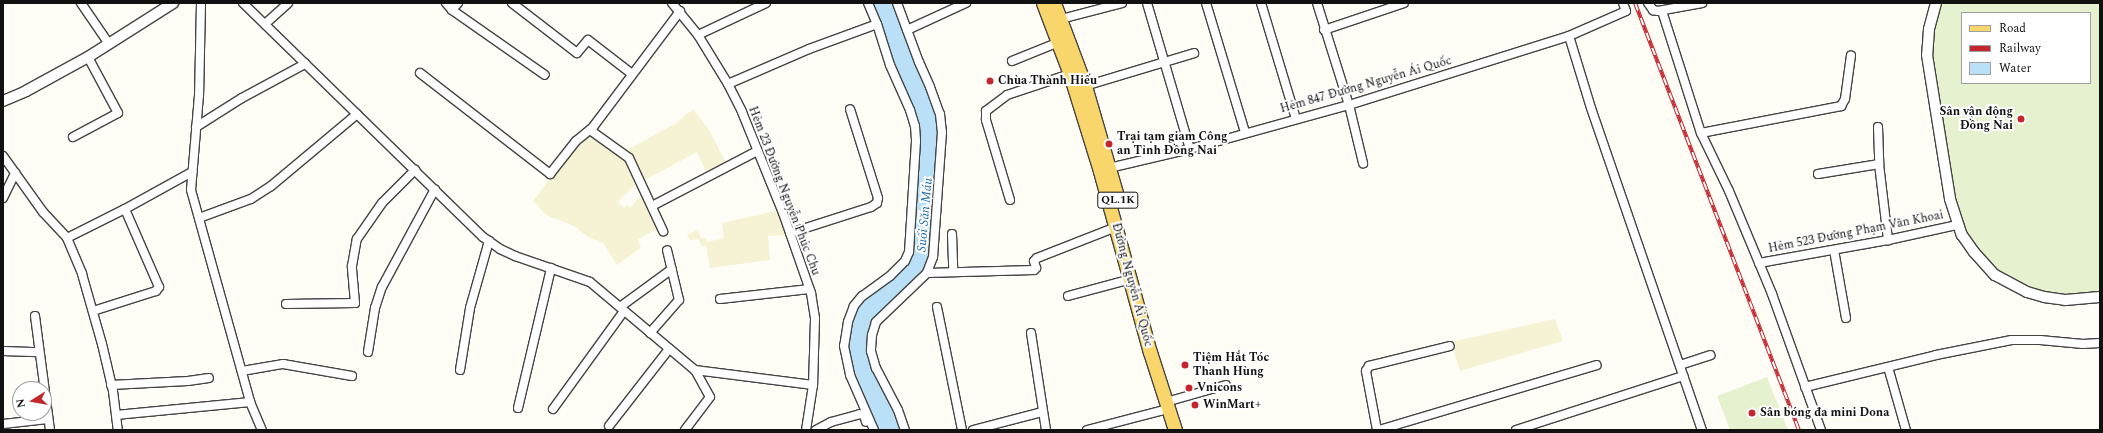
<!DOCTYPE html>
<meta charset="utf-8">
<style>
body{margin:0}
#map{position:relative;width:2103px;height:433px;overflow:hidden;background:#fffdf5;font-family:Spectral,serif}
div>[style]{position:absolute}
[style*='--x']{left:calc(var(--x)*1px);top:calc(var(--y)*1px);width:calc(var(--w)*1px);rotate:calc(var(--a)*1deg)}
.farmland>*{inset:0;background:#f6f3d4}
.pitch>*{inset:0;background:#e6f2cf}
.water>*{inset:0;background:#b9e0f7}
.roads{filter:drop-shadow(1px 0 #444) drop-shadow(-1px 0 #444) drop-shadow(0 1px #444) drop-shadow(0 -1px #444)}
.minor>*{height:8px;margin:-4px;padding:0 4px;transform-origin:4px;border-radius:4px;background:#fff}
.tertiary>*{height:10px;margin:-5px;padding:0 5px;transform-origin:5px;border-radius:5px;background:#fff}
.primary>*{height:13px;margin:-6.5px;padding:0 6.5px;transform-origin:6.5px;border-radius:6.5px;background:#f9d66b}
.rail>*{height:4px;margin-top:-2px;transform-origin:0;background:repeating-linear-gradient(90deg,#fff 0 8px,#c4262e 0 16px);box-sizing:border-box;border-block:1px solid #c4262e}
.dots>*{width:11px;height:11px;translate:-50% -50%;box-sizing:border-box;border:2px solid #fff;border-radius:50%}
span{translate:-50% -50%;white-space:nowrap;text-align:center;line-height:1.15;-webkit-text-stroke:4px #fff;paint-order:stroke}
.shield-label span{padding:1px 3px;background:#fff;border:1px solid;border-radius:3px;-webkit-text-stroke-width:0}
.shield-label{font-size:11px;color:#111;font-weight:700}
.poi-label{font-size:12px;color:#111;font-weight:700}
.left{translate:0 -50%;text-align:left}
.right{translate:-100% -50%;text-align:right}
.street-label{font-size:12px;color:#111}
.water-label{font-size:13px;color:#1768a6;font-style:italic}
.frame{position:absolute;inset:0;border:4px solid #111;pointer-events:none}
.legend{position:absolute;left:1961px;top:12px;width:130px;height:72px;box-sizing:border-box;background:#fff;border:1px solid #a0a0a0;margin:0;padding:5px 7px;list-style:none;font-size:12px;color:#111}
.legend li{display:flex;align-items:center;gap:8px;height:20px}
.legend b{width:20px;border:1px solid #a0a0a0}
.north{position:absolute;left:12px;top:381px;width:40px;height:40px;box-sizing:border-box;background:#fff;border:1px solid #a0a0a0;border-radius:50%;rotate:259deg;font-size:11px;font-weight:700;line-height:16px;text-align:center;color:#111}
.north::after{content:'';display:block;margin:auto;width:14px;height:18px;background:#c4262e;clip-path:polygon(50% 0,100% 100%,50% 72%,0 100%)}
</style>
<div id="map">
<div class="farmland">
<div style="clip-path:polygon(694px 110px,709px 130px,726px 163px,707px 174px,697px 152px,643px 181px,625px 151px,678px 122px,686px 114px)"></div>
<div style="clip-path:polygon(590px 133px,626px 160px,637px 183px,618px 202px,624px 208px,628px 205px,630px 208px,643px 193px,658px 228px,638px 239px,641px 248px,617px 265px,603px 243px,588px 237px,574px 226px,546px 215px,533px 201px,578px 143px)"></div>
<div style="clip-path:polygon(779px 210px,788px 235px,768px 236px,770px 260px,710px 268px,706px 246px,701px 246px,699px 239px,690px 240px,687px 235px,697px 230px,702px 239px,706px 238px,707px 242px,724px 238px,722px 223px)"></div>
<div style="clip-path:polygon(1555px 319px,1563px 341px,1460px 371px,1451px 342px)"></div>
</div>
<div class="pitch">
<div style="clip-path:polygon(evenodd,1941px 3px,2100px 3px,2100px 293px,2065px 295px,2044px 292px,2028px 287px,1998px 270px,1977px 248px,1966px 232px,1955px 198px,1932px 55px,1934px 30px,1941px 3px,1962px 13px,2090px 13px,2090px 83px,1962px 83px,1962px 13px)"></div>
<div style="clip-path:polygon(1767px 377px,1788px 430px,1730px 430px,1717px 396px)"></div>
</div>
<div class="water">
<div style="clip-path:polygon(872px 3px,894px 3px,937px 114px,939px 132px,930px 256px,924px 271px,873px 321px,868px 351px,901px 430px,877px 430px,853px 375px,847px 345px,850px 323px,857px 308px,864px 299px,907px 263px,919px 138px)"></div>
</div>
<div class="roads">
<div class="minor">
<div style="--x:81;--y:3;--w:50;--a:55.7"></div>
<div style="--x:201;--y:3;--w:92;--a:91.2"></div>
<div style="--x:199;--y:95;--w:95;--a:94.8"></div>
<div style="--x:191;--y:190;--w:220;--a:74.4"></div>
<div style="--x:250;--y:402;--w:30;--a:67"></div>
<div style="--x:243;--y:3;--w:335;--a:44.3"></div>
<div style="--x:483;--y:237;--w:21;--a:35"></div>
<div style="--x:500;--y:249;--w:17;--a:25"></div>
<div style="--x:515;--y:256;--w:79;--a:19.1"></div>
<div style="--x:590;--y:282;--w:137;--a:40"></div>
<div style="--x:695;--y:370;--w:119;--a:7.2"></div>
<div style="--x:446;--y:3;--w:9;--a:49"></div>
<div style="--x:452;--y:10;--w:113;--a:35"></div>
<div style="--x:512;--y:3;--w:82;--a:37.6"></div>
<div style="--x:577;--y:53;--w:17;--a:-50"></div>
<div style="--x:588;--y:40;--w:56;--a:37.7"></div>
<div style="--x:672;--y:3;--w:41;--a:50.9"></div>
<div style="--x:698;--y:35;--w:57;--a:58.5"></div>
<div style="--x:728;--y:84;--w:31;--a:63"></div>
<div style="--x:742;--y:112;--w:109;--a:67.9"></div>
<div style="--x:783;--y:213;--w:85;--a:70.7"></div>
<div style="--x:811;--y:293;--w:26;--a:81"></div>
<div style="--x:815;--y:319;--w:66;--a:91.7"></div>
<div style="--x:813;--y:385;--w:46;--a:98.8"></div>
<div style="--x:868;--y:3;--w:23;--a:67"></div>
<div style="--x:877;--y:24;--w:43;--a:72.4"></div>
<div style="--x:890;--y:65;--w:49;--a:66"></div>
<div style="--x:910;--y:110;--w:17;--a:73"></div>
<div style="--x:915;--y:126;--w:15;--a:86"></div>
<div style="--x:916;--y:141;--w:111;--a:93.6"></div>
<div style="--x:909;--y:252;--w:10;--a:114"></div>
<div style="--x:905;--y:261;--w:21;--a:135"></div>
<div style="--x:890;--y:276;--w:34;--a:144"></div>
<div style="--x:862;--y:296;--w:13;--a:129"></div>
<div style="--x:854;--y:306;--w:17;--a:111"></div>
<div style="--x:848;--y:322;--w:24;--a:99"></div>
<div style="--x:844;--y:346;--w:30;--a:78"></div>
<div style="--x:850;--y:375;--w:60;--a:66.4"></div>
<div style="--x:897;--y:3;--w:63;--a:69.6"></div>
<div style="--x:919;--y:62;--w:27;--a:66"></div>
<div style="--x:930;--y:87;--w:29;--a:70"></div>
<div style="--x:940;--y:114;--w:18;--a:84"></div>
<div style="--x:942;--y:132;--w:125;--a:94.1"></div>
<div style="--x:933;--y:257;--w:17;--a:111"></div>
<div style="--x:927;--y:273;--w:71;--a:136.1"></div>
<div style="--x:876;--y:322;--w:14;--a:107"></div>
<div style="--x:872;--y:335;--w:16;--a:94"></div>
<div style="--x:871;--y:351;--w:18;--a:74"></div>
<div style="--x:876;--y:368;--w:47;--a:62.4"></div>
<div style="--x:898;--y:410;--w:21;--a:71"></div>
<div style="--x:1147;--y:3;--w:152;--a:73.6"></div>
<div style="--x:1206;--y:3;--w:135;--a:73.2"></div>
<div style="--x:1261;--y:3;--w:121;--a:73.2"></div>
<div style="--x:1317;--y:3;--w:107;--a:72.6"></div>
<div style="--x:1349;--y:105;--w:60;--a:76.4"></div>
<div style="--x:1648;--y:3;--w:9;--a:54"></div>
<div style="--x:1653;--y:10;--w:5;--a:11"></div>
<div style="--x:1658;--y:11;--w:45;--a:-10.3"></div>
<div style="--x:452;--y:10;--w:9;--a:-49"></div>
<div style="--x:1662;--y:11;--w:128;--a:72.3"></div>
<div style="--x:1701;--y:133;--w:64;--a:64.2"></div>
<div style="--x:1729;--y:191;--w:112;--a:67.3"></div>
<div style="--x:1772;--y:294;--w:145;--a:70.2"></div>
<div style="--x:1061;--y:19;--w:63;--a:-14.7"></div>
<div style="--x:265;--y:24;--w:31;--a:-42"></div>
<div style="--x:907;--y:30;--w:65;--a:-24.6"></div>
<div style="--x:1324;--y:30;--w:84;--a:-18.6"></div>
<div style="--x:698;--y:35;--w:75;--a:-25.2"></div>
<div style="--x:1569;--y:36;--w:75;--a:73"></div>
<div style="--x:1591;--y:108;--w:341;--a:71"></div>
<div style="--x:1012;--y:61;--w:51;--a:-22"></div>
<div style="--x:420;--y:73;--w:165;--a:37.8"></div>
<div style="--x:550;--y:174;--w:42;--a:-51.8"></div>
<div style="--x:576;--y:141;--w:22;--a:-39"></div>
<div style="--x:593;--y:127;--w:145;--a:-53.1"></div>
<div style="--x:728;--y:84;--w:88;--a:-23.4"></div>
<div style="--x:809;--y:49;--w:72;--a:-20.2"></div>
<div style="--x:1085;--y:86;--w:114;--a:-16.8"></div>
<div style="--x:196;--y:127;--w:54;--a:-32.2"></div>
<div style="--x:242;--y:98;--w:72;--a:-28.4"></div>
<div style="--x:1878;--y:127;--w:37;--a:88"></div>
<div style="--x:1879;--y:164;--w:77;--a:83.2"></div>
<div style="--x:590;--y:130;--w:48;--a:35.7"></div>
<div style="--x:629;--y:158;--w:81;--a:65"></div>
<div style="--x:1701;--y:133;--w:143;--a:-10.9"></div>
<div style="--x:1841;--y:106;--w:8;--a:-60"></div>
<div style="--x:1845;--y:99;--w:44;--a:-82.2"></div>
<div style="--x:73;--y:137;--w:51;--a:-28.1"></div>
<div style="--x:118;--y:113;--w:64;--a:-118.2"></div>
<div style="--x:3;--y:156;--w:69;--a:54.5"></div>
<div style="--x:43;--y:212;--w:35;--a:47"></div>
<div style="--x:67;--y:238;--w:39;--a:67"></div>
<div style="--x:82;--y:274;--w:73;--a:74.1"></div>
<div style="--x:102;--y:344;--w:48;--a:76.8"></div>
<div style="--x:113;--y:391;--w:39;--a:83"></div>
<div style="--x:1109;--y:168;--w:83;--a:-13.2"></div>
<div style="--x:1190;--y:149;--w:165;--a:-15.5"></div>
<div style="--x:1349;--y:105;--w:231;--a:-17.4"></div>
<div style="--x:1569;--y:36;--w:62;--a:-23.7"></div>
<div style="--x:1626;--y:11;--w:9;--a:-111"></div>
<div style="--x:1818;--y:174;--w:62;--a:-9.3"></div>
<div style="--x:3;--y:198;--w:28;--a:-64"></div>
<div style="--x:1010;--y:200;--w:84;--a:-106.7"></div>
<div style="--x:986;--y:120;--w:9;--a:-90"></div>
<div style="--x:986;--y:111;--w:26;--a:-37"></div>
<div style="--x:1007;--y:95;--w:66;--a:-18.4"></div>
<div style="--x:652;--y:206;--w:119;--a:-27.6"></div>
<div style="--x:199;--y:218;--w:55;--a:-20.1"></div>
<div style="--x:251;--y:199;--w:24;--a:-33"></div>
<div style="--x:271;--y:186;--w:112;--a:-39.9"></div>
<div style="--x:790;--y:233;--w:85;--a:-17.8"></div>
<div style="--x:871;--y:207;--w:7;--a:-34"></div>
<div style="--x:877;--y:203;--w:5;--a:-79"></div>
<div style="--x:878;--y:198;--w:93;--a:-107.5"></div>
<div style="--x:952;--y:234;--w:38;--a:88"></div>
<div style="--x:67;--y:238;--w:65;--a:-26.6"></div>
<div style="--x:125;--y:209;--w:77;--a:-28.9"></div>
<div style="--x:1834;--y:250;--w:69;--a:80"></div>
<div style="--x:1759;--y:263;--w:131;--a:-10.1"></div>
<div style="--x:1888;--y:240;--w:71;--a:-12.3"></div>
<div style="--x:927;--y:273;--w:107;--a:-1.6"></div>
<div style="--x:1034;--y:270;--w:3;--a:-45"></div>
<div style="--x:1036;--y:268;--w:7;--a:-106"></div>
<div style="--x:1034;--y:261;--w:4;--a:-45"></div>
<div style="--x:1037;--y:258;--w:85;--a:-21.4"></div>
<div style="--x:1068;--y:296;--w:65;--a:-15.1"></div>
<div style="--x:720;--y:299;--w:90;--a:-6.4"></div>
<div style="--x:286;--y:304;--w:69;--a:-0.8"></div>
<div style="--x:355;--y:303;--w:37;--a:-95"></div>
<div style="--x:352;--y:266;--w:27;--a:-80"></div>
<div style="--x:357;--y:239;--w:44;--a:-55.2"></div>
<div style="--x:382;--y:203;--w:47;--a:-45"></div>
<div style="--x:620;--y:307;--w:64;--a:-36.2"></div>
<div style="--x:937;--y:307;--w:126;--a:78.5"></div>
<div style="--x:93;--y:311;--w:66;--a:-17.6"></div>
<div style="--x:156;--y:291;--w:5;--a:-53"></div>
<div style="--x:159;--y:287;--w:85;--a:-113.6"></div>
<div style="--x:35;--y:316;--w:115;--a:82.5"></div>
<div style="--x:650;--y:333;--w:44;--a:-48.7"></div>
<div style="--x:679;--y:300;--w:51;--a:-103.5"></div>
<div style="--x:1031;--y:333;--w:98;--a:81.2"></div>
<div style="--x:3;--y:351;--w:36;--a:2"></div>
<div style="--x:368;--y:352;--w:45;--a:-81"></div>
<div style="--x:375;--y:308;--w:22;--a:-72"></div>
<div style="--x:382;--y:287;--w:111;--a:-61.6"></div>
<div style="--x:1680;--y:365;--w:32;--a:-18"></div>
<div style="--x:1888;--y:367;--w:66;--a:74.1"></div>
<div style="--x:460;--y:370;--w:63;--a:-80.8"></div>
<div style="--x:470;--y:308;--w:70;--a:-74.2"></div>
<div style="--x:242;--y:371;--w:42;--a:-9.7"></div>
<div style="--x:283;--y:364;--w:70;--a:9.9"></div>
<div style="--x:111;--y:385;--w:77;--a:-3"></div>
<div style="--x:188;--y:381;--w:21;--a:-8"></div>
<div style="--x:1805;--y:387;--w:135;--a:-13.7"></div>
<div style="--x:1936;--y:355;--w:77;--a:-11.2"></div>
<div style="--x:2012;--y:340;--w:28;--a:0"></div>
<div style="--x:2040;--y:340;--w:43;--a:5.3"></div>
<div style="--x:2083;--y:344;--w:17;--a:-3"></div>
<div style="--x:1173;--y:400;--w:55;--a:-15.8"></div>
<div style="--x:518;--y:408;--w:144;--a:-76.7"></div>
<div style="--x:553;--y:409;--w:121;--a:-54.1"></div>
<div style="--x:116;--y:415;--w:135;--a:-5.5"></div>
<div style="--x:3;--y:424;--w:45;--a:-6.3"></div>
<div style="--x:609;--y:426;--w:98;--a:-52.1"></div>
<div style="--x:685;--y:430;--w:41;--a:-52.9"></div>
<div style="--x:710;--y:397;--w:31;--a:-119"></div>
<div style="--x:816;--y:430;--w:17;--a:-28"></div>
<div style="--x:831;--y:422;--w:30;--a:-15"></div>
<div style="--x:860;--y:414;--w:4;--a:14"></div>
<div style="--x:864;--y:415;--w:7;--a:74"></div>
<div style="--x:973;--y:430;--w:71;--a:-14.6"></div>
<div style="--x:1087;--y:430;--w:84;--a:-14.5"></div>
<div style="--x:1377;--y:430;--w:60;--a:-100.6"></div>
<div style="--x:1366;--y:371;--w:6;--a:-59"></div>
<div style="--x:1369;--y:366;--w:83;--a:-13.9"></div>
<div style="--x:1379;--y:430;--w:227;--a:-16.6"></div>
<div style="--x:1516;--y:430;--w:176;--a:-17.9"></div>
</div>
<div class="tertiary">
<div style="--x:1936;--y:3;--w:27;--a:105"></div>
<div style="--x:1929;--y:29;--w:26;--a:94"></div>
<div style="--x:1927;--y:55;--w:146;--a:80.9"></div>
<div style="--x:1950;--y:199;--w:38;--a:72"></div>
<div style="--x:1962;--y:235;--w:21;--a:55"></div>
<div style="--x:1974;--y:252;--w:31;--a:48"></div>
<div style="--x:1995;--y:275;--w:36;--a:28"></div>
<div style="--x:2027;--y:292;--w:18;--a:16"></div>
<div style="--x:2044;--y:297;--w:21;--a:8"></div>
<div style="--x:2065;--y:300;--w:35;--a:-5"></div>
<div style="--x:3;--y:101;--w:25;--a:-23"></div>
<div style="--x:26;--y:91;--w:71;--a:-28.7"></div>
<div style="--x:88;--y:57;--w:101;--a:-32.4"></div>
</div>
<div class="primary">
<div style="--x:1043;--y:3;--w:76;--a:69.2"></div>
<div style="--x:1070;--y:74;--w:102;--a:72.8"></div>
<div style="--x:1100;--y:171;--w:188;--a:74.6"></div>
<div style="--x:1150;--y:352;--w:82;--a:72.2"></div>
<div style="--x:1054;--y:3;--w:89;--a:69.5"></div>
<div style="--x:1085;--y:86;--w:111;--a:73.8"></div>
</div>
</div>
<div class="rail">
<div style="--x:1635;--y:3;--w:457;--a:69"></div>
</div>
<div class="dots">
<div style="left:990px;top:81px;background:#c4262e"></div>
<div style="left:2021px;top:119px;background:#c4262e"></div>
<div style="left:1109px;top:144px;background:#c4262e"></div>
<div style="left:1185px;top:365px;background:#c4262e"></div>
<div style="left:1189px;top:388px;background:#c4262e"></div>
<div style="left:1195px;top:405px;background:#c4262e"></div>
<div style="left:1752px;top:413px;background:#c4262e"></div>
</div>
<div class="shield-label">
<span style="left:1118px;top:200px">QL.1K</span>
</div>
<div class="poi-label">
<span class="left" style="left:998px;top:81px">Chùa Thành Hiếu</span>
<span class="right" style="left:2013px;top:119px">Sân vận động<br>Đồng Nai</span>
<span class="left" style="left:1117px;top:144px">Trại tạm giam Công<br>an Tỉnh Đồng Nai</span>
<span class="left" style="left:1193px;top:365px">Tiệm Hắt Tóc<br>Thanh Hùng</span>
<span class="left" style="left:1197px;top:388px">Vnicons</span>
<span class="left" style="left:1203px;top:405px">WinMart+</span>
<span class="left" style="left:1760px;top:413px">Sân bóng đa mini Dona</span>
</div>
<div class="street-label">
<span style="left:1366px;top:85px;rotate:-16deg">Hẻm 847 Đường Nguyễn Ái Quốc</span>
<span style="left:784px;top:191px;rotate:69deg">Hẻm 23 Đường Nguyễn Phúc Chu</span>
<span style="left:1856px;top:232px;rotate:-11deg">Hẻm 523 Đường Phạm Văn Khoai</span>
<span style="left:1132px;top:285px;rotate:75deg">Đường Nguyễn Ái Quốc</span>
</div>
<div class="water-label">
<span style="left:925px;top:215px;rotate:-85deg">Suối Săn Máu</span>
</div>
<div class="frame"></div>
<ul class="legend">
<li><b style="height:5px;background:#f9d66b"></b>Road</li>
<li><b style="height:5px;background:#c4262e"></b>Railway</li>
<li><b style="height:11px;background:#b9e0f7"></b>Water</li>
</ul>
<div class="north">N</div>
</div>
